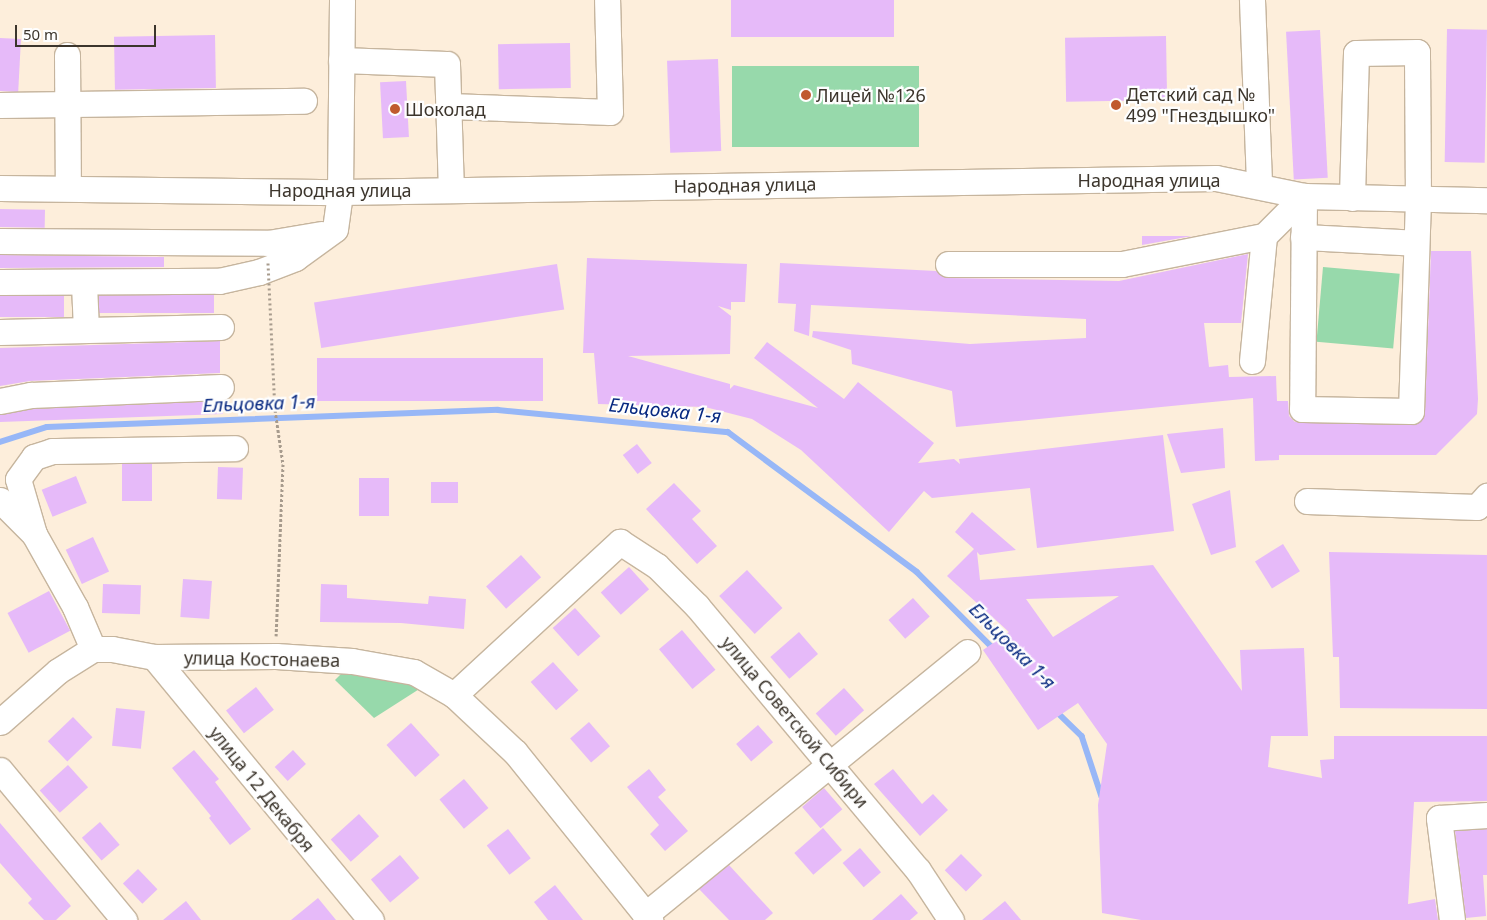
<!DOCTYPE html>
<meta charset="utf-8">
<style>
body{margin:0}
#map{position:relative;width:1487px;height:920px;overflow:hidden;background:#fdeedb;font-family:"Noto Sans",sans-serif}
div>[style]{position:absolute}
[style*='--x']{left:calc(var(--x)*1px);top:calc(var(--y)*1px);width:calc(var(--w)*1px);rotate:calc(var(--a)*1deg)}
.green>*{inset:0;background:#97d9ab;transform-origin:0 0}
.stream>*{height:5.5px;margin:-2.75px;padding:0 2.75px;transform-origin:2.75px;border-radius:2.75px;background:#97b7f7}
.building>*{inset:0;background:#e6baf9;transform-origin:0 0}
.path>*{height:3px;margin-top:-1.5px;transform-origin:0;background:repeating-linear-gradient(90deg,#a79b8d 0 2.5px,transparent 0 5px)}
.roads{filter:drop-shadow(1px 0 #c6b59e) drop-shadow(-1px 0 #c6b59e) drop-shadow(0 1px #c6b59e) drop-shadow(0 -1px #c6b59e)}
.minor>*{height:25px;margin:-12.5px;padding:0 12.5px;transform-origin:12.5px;border-radius:12.5px;background:#fff}
.path-bridge>*{height:3px;margin-top:-1.5px;transform-origin:0;background:repeating-linear-gradient(90deg,#a79b8d 0 2.5px,transparent 0 5px)}
.dots>*{width:14px;height:14px;translate:-50% -50%;box-sizing:border-box;border:2px solid #fefefe;border-radius:50%}
span{translate:-50% -50%;white-space:nowrap;text-align:center;line-height:1.15;-webkit-text-stroke:4.5px #fefefe;paint-order:stroke}
.poi-label{font-size:18px;color:#3c352c}
.left{translate:0 -50%;text-align:left}
.street-label{font-size:18px;color:#3c352c}
.water-label{font-size:19px;color:#072880;font-style:italic}
.scale{position:absolute;left:15px;top:25px;width:141px;height:22px;box-sizing:border-box;border:2px solid #3c352c;border-top:0;padding-left:6px;font-size:15px;line-height:18px;white-space:nowrap;color:#3c352c;-webkit-text-stroke:4px #fefefe;paint-order:stroke}
</style>
<div id="map">
<div class="green">
<div style="left:732px;top:66px;width:187px;height:81px"></div>
<div style="left:1323px;top:267px;width:77px;height:75px;rotate:5deg"></div>
<div style="clip-path:polygon(347px 668px,424px 686px,374px 718px,335px 680px)"></div>
</div>
<div class="stream">
<div style="--x:0;--y:442;--w:49;--a:-17.7"></div>
<div style="--x:47;--y:427;--w:451;--a:-2.2"></div>
<div style="--x:498;--y:410;--w:231;--a:5.5"></div>
<div style="--x:728;--y:432;--w:235;--a:36.5"></div>
<div style="--x:917;--y:572;--w:109;--a:45"></div>
<div style="--x:1056;--y:711;--w:36;--a:44"></div>
<div style="--x:1082;--y:736;--w:64;--a:71.8"></div>
</div>
<div class="building">
<div style="left:731px;top:0;width:163px;height:37px"></div>
<div style="left:1447px;top:29px;width:40px;height:133px;rotate:1deg"></div>
<div style="left:1320px;top:30px;width:148px;height:34px;rotate:87deg"></div>
<div style="left:215px;top:35px;width:53px;height:101px;rotate:89deg"></div>
<div style="left:1166px;top:36px;width:64px;height:101px;rotate:89deg"></div>
<div style="left:0;top:38px;width:21px;height:53px;rotate:3deg"></div>
<div style="left:570px;top:43px;width:45px;height:72px;rotate:89deg"></div>
<div style="left:718px;top:59px;width:92px;height:51px;rotate:88deg"></div>
<div style="left:406px;top:81px;width:56px;height:26px;rotate:87deg"></div>
<div style="left:0;top:209px;width:45px;height:18px;rotate:1deg"></div>
<div style="clip-path:polygon(1142px 236px,1192px 236px,1142px 245px)"></div>
<div style="clip-path:polygon(1431px 251px,1471px 251px,1478px 399px,1477px 414px,1436px 455px,1279px 455px,1279px 460px,1255px 461px,1253px 398px,956px 427px,952px 391px,852px 364px,851px 350px,812px 337px,813px 331px,970px 344px,1086px 338px,1086px 319px,811px 305px,809px 336px,794px 331px,796px 304px,778px 303px,780px 263px,936px 271px,948px 278px,1119px 281px,1248px 254px,1241px 323px,1204px 323px,1209px 367px,1228px 365px,1229px 377px,1276px 376px,1277px 401px,1288px 401px,1289px 416px,1295px 422px,1411px 425px,1423px 419px,1425px 411px)"></div>
<div style="clip-path:polygon(0 255px,164px 257px,164px 267px,0 268px)"></div>
<div style="clip-path:polygon(587px 258px,747px 264px,745px 302px,731px 302px,731px 310px,718px 306px,731px 316px,730px 354px,628px 356px,730px 384px,730px 389px,734px 385px,818px 408px,754px 358px,767px 342px,844px 399px,858px 382px,934px 443px,918px 463px,954px 459px,960px 464px,959px 459px,1163px 435px,1174px 531px,1037px 548px,1030px 488px,932px 498px,924px 491px,889px 532px,801px 450px,752px 419px,705px 407px,598px 404px,594px 353px,583px 353px)"></div>
<div style="left:557px;top:264px;width:46px;height:246px;rotate:81deg"></div>
<div style="left:214px;top:295px;width:18px;height:115px;rotate:90deg"></div>
<div style="left:0;top:296px;width:64px;height:21px"></div>
<div style="clip-path:polygon(220px 341px,220px 373px,30px 381px,0 386px,0 348px)"></div>
<div style="left:317px;top:358px;width:226px;height:43px"></div>
<div style="clip-path:polygon(222px 401px,223px 414px,0 422px,0 415px,33px 409px)"></div>
<div style="clip-path:polygon(1223px 428px,1225px 468px,1181px 473px,1167px 434px)"></div>
<div style="left:637px;top:444px;width:24px;height:18px;rotate:52deg"></div>
<div style="left:122px;top:464px;width:30px;height:37px"></div>
<div style="left:218px;top:467px;width:25px;height:32px;rotate:2deg"></div>
<div style="left:76px;top:476px;width:29px;height:37px;rotate:68deg"></div>
<div style="left:359px;top:478px;width:30px;height:38px"></div>
<div style="left:431px;top:482px;width:27px;height:21px"></div>
<div style="clip-path:polygon(674px 483px,701px 511px,692px 519px,717px 546px,697px 564px,646px 509px)"></div>
<div style="clip-path:polygon(1230px 490px,1236px 547px,1211px 555px,1192px 504px)"></div>
<div style="clip-path:polygon(evenodd,972px 512px,1016px 550px,980px 555px,977px 552px,980px 580px,1153px 565px,1242px 691px,1240px 650px,1304px 648px,1308px 736px,1271px 736px,1268px 767px,1322px 778px,1320px 760px,1334px 759px,1334px 736px,1487px 736px,1487px 801px,1414px 802px,1408px 904px,1435px 899px,1438px 920px,1141px 920px,1102px 913px,1098px 805px,1107px 744px,1078px 703px,1038px 730px,983px 650px,1009px 632px,947px 576px,974px 549px,955px 532px,972px 512px,1119px 596px,1053px 637px,1026px 599px,1119px 596px)"></div>
<div style="left:93px;top:537px;width:38px;height:30px;rotate:65deg"></div>
<div style="left:1283px;top:544px;width:32px;height:33px;rotate:58deg"></div>
<div style="clip-path:polygon(1329px 552px,1487px 555px,1487px 709px,1340px 708px,1339px 657px,1333px 657px)"></div>
<div style="left:521px;top:555px;width:30px;height:47px;rotate:48deg"></div>
<div style="left:629px;top:567px;width:30px;height:38px;rotate:48deg"></div>
<div style="left:747px;top:570px;width:52px;height:38px;rotate:47deg"></div>
<div style="left:183px;top:579px;width:29px;height:38px;rotate:4deg"></div>
<div style="left:103px;top:584px;width:38px;height:29px;rotate:2deg"></div>
<div style="clip-path:polygon(321px 584px,347px 585px,347px 598px,428px 604px,429px 596px,466px 599px,464px 629px,401px 623px,320px 622px)"></div>
<div style="left:49px;top:591px;width:45px;height:47px;rotate:62deg"></div>
<div style="left:913px;top:598px;width:25px;height:33px;rotate:48deg"></div>
<div style="left:575px;top:608px;width:38px;height:30px;rotate:48deg"></div>
<div style="left:682px;top:630px;width:52px;height:30px;rotate:50deg"></div>
<div style="left:799px;top:632px;width:29px;height:38px;rotate:49deg"></div>
<div style="left:553px;top:662px;width:38px;height:30px;rotate:48deg"></div>
<div style="left:256px;top:687px;width:29px;height:38px;rotate:52deg"></div>
<div style="left:844px;top:688px;width:30px;height:38px;rotate:48deg"></div>
<div style="left:116px;top:708px;width:29px;height:38px;rotate:6deg"></div>
<div style="left:73px;top:717px;width:28px;height:35px;rotate:46deg"></div>
<div style="left:589px;top:722px;width:32px;height:25px;rotate:49deg"></div>
<div style="left:411px;top:723px;width:43px;height:33px;rotate:48deg"></div>
<div style="left:758px;top:725px;width:23px;height:29px;rotate:49deg"></div>
<div style="clip-path:polygon(194px 750px,219px 779px,215px 782px,251px 829px,230px 845px,209px 818px,211px 816px,172px 768px)"></div>
<div style="left:293px;top:750px;width:19px;height:25px;rotate:47deg"></div>
<div style="left:68px;top:765px;width:30px;height:38px;rotate:48deg"></div>
<div style="clip-path:polygon(649px 769px,666px 790px,658px 797px,688px 831px,665px 851px,650px 834px,659px 825px,627px 787px)"></div>
<div style="clip-path:polygon(893px 769px,922px 804px,933px 794px,948px 810px,920px 836px,874px 784px)"></div>
<div style="left:464px;top:779px;width:38px;height:32px;rotate:50deg"></div>
<div style="left:824px;top:788px;width:28px;height:29px;rotate:49deg"></div>
<div style="left:359px;top:814px;width:30px;height:38px;rotate:48deg"></div>
<div style="left:100px;top:822px;width:30px;height:24px;rotate:49deg"></div>
<div style="clip-path:polygon(0 823px,71px 906px,56px 920px,44px 920px,28px 903px,32px 899px,0 863px)"></div>
<div style="left:823px;top:828px;width:29px;height:38px;rotate:49deg"></div>
<div style="left:508px;top:829px;width:37px;height:27px;rotate:52deg"></div>
<div style="clip-path:polygon(1487px 829px,1487px 875px,1483px 875px,1486px 916px,1466px 918px,1455px 831px)"></div>
<div style="left:860px;top:848px;width:32px;height:23px;rotate:49deg"></div>
<div style="left:961px;top:854px;width:30px;height:23px;rotate:45deg"></div>
<div style="left:400px;top:855px;width:30px;height:38px;rotate:50deg"></div>
<div style="clip-path:polygon(729px 865px,773px 913px,765px 920px,729px 920px,699px 889px)"></div>
<div style="left:138px;top:869px;width:28px;height:21px;rotate:46deg"></div>
<div style="clip-path:polygon(555px 885px,583px 920px,548px 920px,534px 902px)"></div>
<div style="clip-path:polygon(901px 894px,918px 913px,910px 920px,872px 920px)"></div>
<div style="clip-path:polygon(318px 898px,336px 920px,291px 920px)"></div>
<div style="clip-path:polygon(186px 901px,201px 920px,163px 920px)"></div>
<div style="clip-path:polygon(1005px 901px,1021px 920px,982px 920px)"></div>
</div>
<div class="path">
<div style="--x:275;--y:410;--w:55;--a:81.6"></div>
<div style="--x:283;--y:464;--w:172;--a:92.3"></div>
</div>
<div class="roads">
<div class="minor">
<div style="--x:1252;--y:0;--w:184;--a:87.8"></div>
<div style="--x:67;--y:55;--w:133;--a:89.6"></div>
<div style="--x:341;--y:60;--w:106;--a:2.2"></div>
<div style="--x:447;--y:64;--w:126;--a:88.2"></div>
<div style="--x:0;--y:105;--w:304;--a:-0.8"></div>
<div style="--x:449;--y:106;--w:161;--a:2.1"></div>
<div style="--x:610;--y:112;--w:112;--a:-91.5"></div>
<div style="--x:0;--y:188;--w:340;--a:0.7"></div>
<div style="--x:340;--y:192;--w:876;--a:-0.92"></div>
<div style="--x:1216;--y:178;--w:90;--a:11.6"></div>
<div style="--x:1304;--y:196;--w:183;--a:1.3"></div>
<div style="--x:1304;--y:196;--w:213;--a:90.5"></div>
<div style="--x:1302;--y:409;--w:109;--a:1.1"></div>
<div style="--x:1411;--y:411;--w:212;--a:-88.1"></div>
<div style="--x:1418;--y:199;--w:147;--a:-90.4"></div>
<div style="--x:1417;--y:52;--w:61;--a:179.1"></div>
<div style="--x:1356;--y:53;--w:145;--a:91.6"></div>
<div style="--x:1303;--y:237;--w:113;--a:3"></div>
<div style="--x:0;--y:241;--w:268;--a:0.4"></div>
<div style="--x:268;--y:243;--w:54;--a:-9.6"></div>
<div style="--x:948;--y:264;--w:174;--a:0"></div>
<div style="--x:1122;--y:264;--w:145;--a:-11.2"></div>
<div style="--x:0;--y:282;--w:219;--a:-0.3"></div>
<div style="--x:219;--y:281;--w:41;--a:-12.7"></div>
<div style="--x:259;--y:272;--w:39;--a:-21"></div>
<div style="--x:295;--y:258;--w:49;--a:-35.9"></div>
<div style="--x:335;--y:229;--w:37;--a:-82"></div>
<div style="--x:340;--y:192;--w:192;--a:-89.4"></div>
<div style="--x:84;--y:284;--w:46;--a:87.5"></div>
<div style="--x:0;--y:332;--w:221;--a:-1.3"></div>
<div style="--x:1252;--y:361;--w:126;--a:-84.5"></div>
<div style="--x:1264;--y:236;--w:57;--a:-45"></div>
<div style="--x:0;--y:401;--w:32;--a:-11"></div>
<div style="--x:31;--y:395;--w:190;--a:-2.4"></div>
<div style="--x:0;--y:500;--w:48;--a:45"></div>
<div style="--x:34;--y:534;--w:84;--a:60.7"></div>
<div style="--x:75;--y:607;--w:46;--a:66.8"></div>
<div style="--x:1307;--y:501;--w:170;--a:2"></div>
<div style="--x:1477;--y:507;--w:15;--a:-48"></div>
<div style="--x:34;--y:534;--w:57;--a:-106.2"></div>
<div style="--x:18;--y:479;--w:27;--a:-54"></div>
<div style="--x:34;--y:457;--w:19;--a:-18"></div>
<div style="--x:52;--y:451;--w:183;--a:-0.9"></div>
<div style="--x:154;--y:657;--w:341;--a:50.5"></div>
<div style="--x:454;--y:695;--w:226;--a:-42.7"></div>
<div style="--x:620;--y:542;--w:44;--a:33"></div>
<div style="--x:657;--y:566;--w:57;--a:45"></div>
<div style="--x:697;--y:606;--w:344;--a:50.1"></div>
<div style="--x:918;--y:870;--w:60;--a:56.6"></div>
<div style="--x:0;--y:722;--w:77;--a:-41.3"></div>
<div style="--x:58;--y:671;--w:41;--a:-32.2"></div>
<div style="--x:93;--y:649;--w:19;--a:0"></div>
<div style="--x:112;--y:649;--w:43;--a:10.8"></div>
<div style="--x:154;--y:657;--w:122;--a:-0.5"></div>
<div style="--x:276;--y:656;--w:76;--a:3.8"></div>
<div style="--x:352;--y:661;--w:63;--a:10.1"></div>
<div style="--x:414;--y:672;--w:46;--a:29.9"></div>
<div style="--x:454;--y:695;--w:83;--a:43.1"></div>
<div style="--x:515;--y:752;--w:216;--a:51.2"></div>
<div style="--x:0;--y:770;--w:195;--a:50.4"></div>
<div style="--x:645;--y:915;--w:416;--a:-39.2"></div>
<div style="--x:1452;--y:920;--w:103;--a:-97.3"></div>
<div style="--x:1439;--y:818;--w:48;--a:-3.6"></div>
</div>
</div>
<div class="path-bridge">
<div style="--x:268;--y:263;--w:147;--a:87.3"></div>
</div>
<div class="dots">
<div style="left:806px;top:95px;background:#c05a2e"></div>
<div style="left:1116px;top:105px;background:#c05a2e"></div>
<div style="left:395px;top:109px;background:#c05a2e"></div>
</div>
<div class="poi-label">
<span class="left" style="left:816px;top:95px">Лицей №126</span>
<span class="left" style="left:1126px;top:105px">Детский сад №<br>499 "Гнездышко"</span>
<span class="left" style="left:405px;top:109px">Шоколад</span>
</div>
<div class="street-label">
<span style="left:1149px;top:180px">Народная улица</span>
<span style="left:745px;top:185px;rotate:-1deg">Народная улица</span>
<span style="left:340px;top:190px">Народная улица</span>
<span style="left:262px;top:659px;rotate:1deg">улица Костонаева</span>
<span style="left:795px;top:722px;rotate:50deg">улица Советской Сибири</span>
<span style="left:262px;top:789px;rotate:51deg">улица 12 Декабря</span>
</div>
<div class="water-label">
<span style="left:259px;top:404px;rotate:-2deg">Ельцовка 1-я</span>
<span style="left:665px;top:411px;rotate:6deg">Ельцовка 1-я</span>
<span style="left:1012px;top:646px;rotate:45deg">Ельцовка 1-я</span>
</div>
<div class="scale">50 m</div>
</div>
